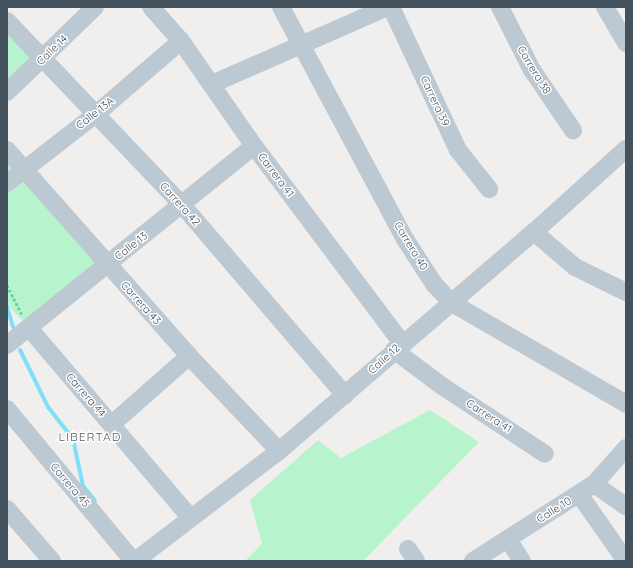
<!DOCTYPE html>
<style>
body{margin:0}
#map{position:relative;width:633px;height:568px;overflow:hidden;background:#f1eeee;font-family:Quicksand,sans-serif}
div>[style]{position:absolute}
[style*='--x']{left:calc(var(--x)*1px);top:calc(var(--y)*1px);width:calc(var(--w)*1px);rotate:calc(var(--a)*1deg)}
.green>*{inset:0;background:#b7f4ce}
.stream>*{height:4px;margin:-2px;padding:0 2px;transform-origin:2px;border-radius:2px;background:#7fdff7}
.path>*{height:2.5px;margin-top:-1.25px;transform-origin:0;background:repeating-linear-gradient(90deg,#6bd6a1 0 3px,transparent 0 5px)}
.minor>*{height:18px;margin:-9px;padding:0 9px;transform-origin:9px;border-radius:9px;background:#bdc9d2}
span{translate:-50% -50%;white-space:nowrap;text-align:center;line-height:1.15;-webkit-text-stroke:3px #fff;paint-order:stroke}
.street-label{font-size:11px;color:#44525e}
.neighbourhood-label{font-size:12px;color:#5a5f64;letter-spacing:1px}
.frame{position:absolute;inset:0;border:8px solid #44525e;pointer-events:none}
</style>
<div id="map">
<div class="green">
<div style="clip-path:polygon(7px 19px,45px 56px,7px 91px)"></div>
<div style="clip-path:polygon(7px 150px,106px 264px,29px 328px,7px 304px)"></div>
<div style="clip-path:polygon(430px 410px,479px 442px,363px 561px,245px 561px,262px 544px,250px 500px,318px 440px,341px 458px)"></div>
</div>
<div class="stream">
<div style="--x:7;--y:307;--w:21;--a:73"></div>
<div style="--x:20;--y:350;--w:64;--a:63.8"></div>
<div style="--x:48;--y:407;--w:41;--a:52"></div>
<div style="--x:73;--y:439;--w:48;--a:78"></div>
<div style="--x:83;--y:486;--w:19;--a:51"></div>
</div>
<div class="path">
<div style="--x:7;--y:285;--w:34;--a:63"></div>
</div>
<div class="minor">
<div style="--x:151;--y:7;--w:45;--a:48.6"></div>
<div style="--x:181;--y:41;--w:128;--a:55.2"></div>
<div style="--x:254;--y:146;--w:246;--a:53.1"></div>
<div style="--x:281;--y:7;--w:263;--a:61.9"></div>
<div style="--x:405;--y:239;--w:54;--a:57.2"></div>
<div style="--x:434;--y:284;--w:26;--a:47"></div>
<div style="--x:452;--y:303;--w:201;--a:30.1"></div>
<div style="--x:391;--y:7;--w:158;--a:64.9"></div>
<div style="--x:458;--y:150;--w:50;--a:51.5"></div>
<div style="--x:500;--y:7;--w:71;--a:63.1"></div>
<div style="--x:532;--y:70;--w:73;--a:55.7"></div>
<div style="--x:605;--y:7;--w:42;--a:59.7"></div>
<div style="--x:7;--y:21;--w:255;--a:46.4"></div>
<div style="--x:183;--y:206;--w:249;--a:49.4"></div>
<div style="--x:212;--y:84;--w:191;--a:-23.7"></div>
<div style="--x:7;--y:92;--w:122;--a:-44"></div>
<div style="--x:7;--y:150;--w:275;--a:48.5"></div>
<div style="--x:189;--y:356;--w:131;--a:46.5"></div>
<div style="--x:7;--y:183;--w:113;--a:-37.8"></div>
<div style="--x:96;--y:114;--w:112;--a:-40.7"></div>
<div style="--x:534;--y:232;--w:54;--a:40.5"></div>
<div style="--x:575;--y:267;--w:57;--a:26.1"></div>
<div style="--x:29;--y:328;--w:248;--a:49.6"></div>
<div style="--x:7;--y:345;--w:317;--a:-38.9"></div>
<div style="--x:394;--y:350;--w:60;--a:36.9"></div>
<div style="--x:442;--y:386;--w:123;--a:33.4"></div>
<div style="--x:7;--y:409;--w:197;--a:50.3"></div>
<div style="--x:112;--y:424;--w:103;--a:-41.4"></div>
<div style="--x:594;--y:484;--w:39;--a:35"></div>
<div style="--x:579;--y:494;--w:82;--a:55"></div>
<div style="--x:7;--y:509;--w:69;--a:49.1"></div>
<div style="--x:508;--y:539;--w:26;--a:58"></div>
<div style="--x:408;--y:549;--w:14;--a:56"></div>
<div style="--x:135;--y:561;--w:181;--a:-37.4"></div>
<div style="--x:279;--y:451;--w:336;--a:-40.7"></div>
<div style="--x:534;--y:232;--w:124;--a:-42.1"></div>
<div style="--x:473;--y:561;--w:143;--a:-32.5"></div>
<div style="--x:594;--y:484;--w:48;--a:-48.4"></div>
</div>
<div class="street-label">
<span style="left:52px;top:50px;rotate:-44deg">Calle 14</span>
<span style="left:534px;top:70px;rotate:59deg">Carrera 38</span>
<span style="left:435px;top:101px;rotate:65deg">Carrera 39</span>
<span style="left:95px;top:113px;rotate:-38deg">Calle 13A</span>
<span style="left:276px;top:175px;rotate:53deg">Carrera 41</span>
<span style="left:180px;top:204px;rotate:48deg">Carrera 42</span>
<span style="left:131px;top:246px;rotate:-38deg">Calle 13</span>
<span style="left:411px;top:246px;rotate:59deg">Carrera 40</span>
<span style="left:141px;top:303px;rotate:48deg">Carrera 43</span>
<span style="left:384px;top:359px;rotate:-42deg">Calle 12</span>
<span style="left:86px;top:395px;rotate:49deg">Carrera 44</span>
<span style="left:489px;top:416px;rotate:33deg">Carrera 41</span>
<span style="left:70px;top:485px;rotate:50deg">Carrera 45</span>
<span style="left:554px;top:510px;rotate:-32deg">Calle 10</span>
</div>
<div class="neighbourhood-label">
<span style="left:90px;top:437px">LIBERTAD</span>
</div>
<div class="frame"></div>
</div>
